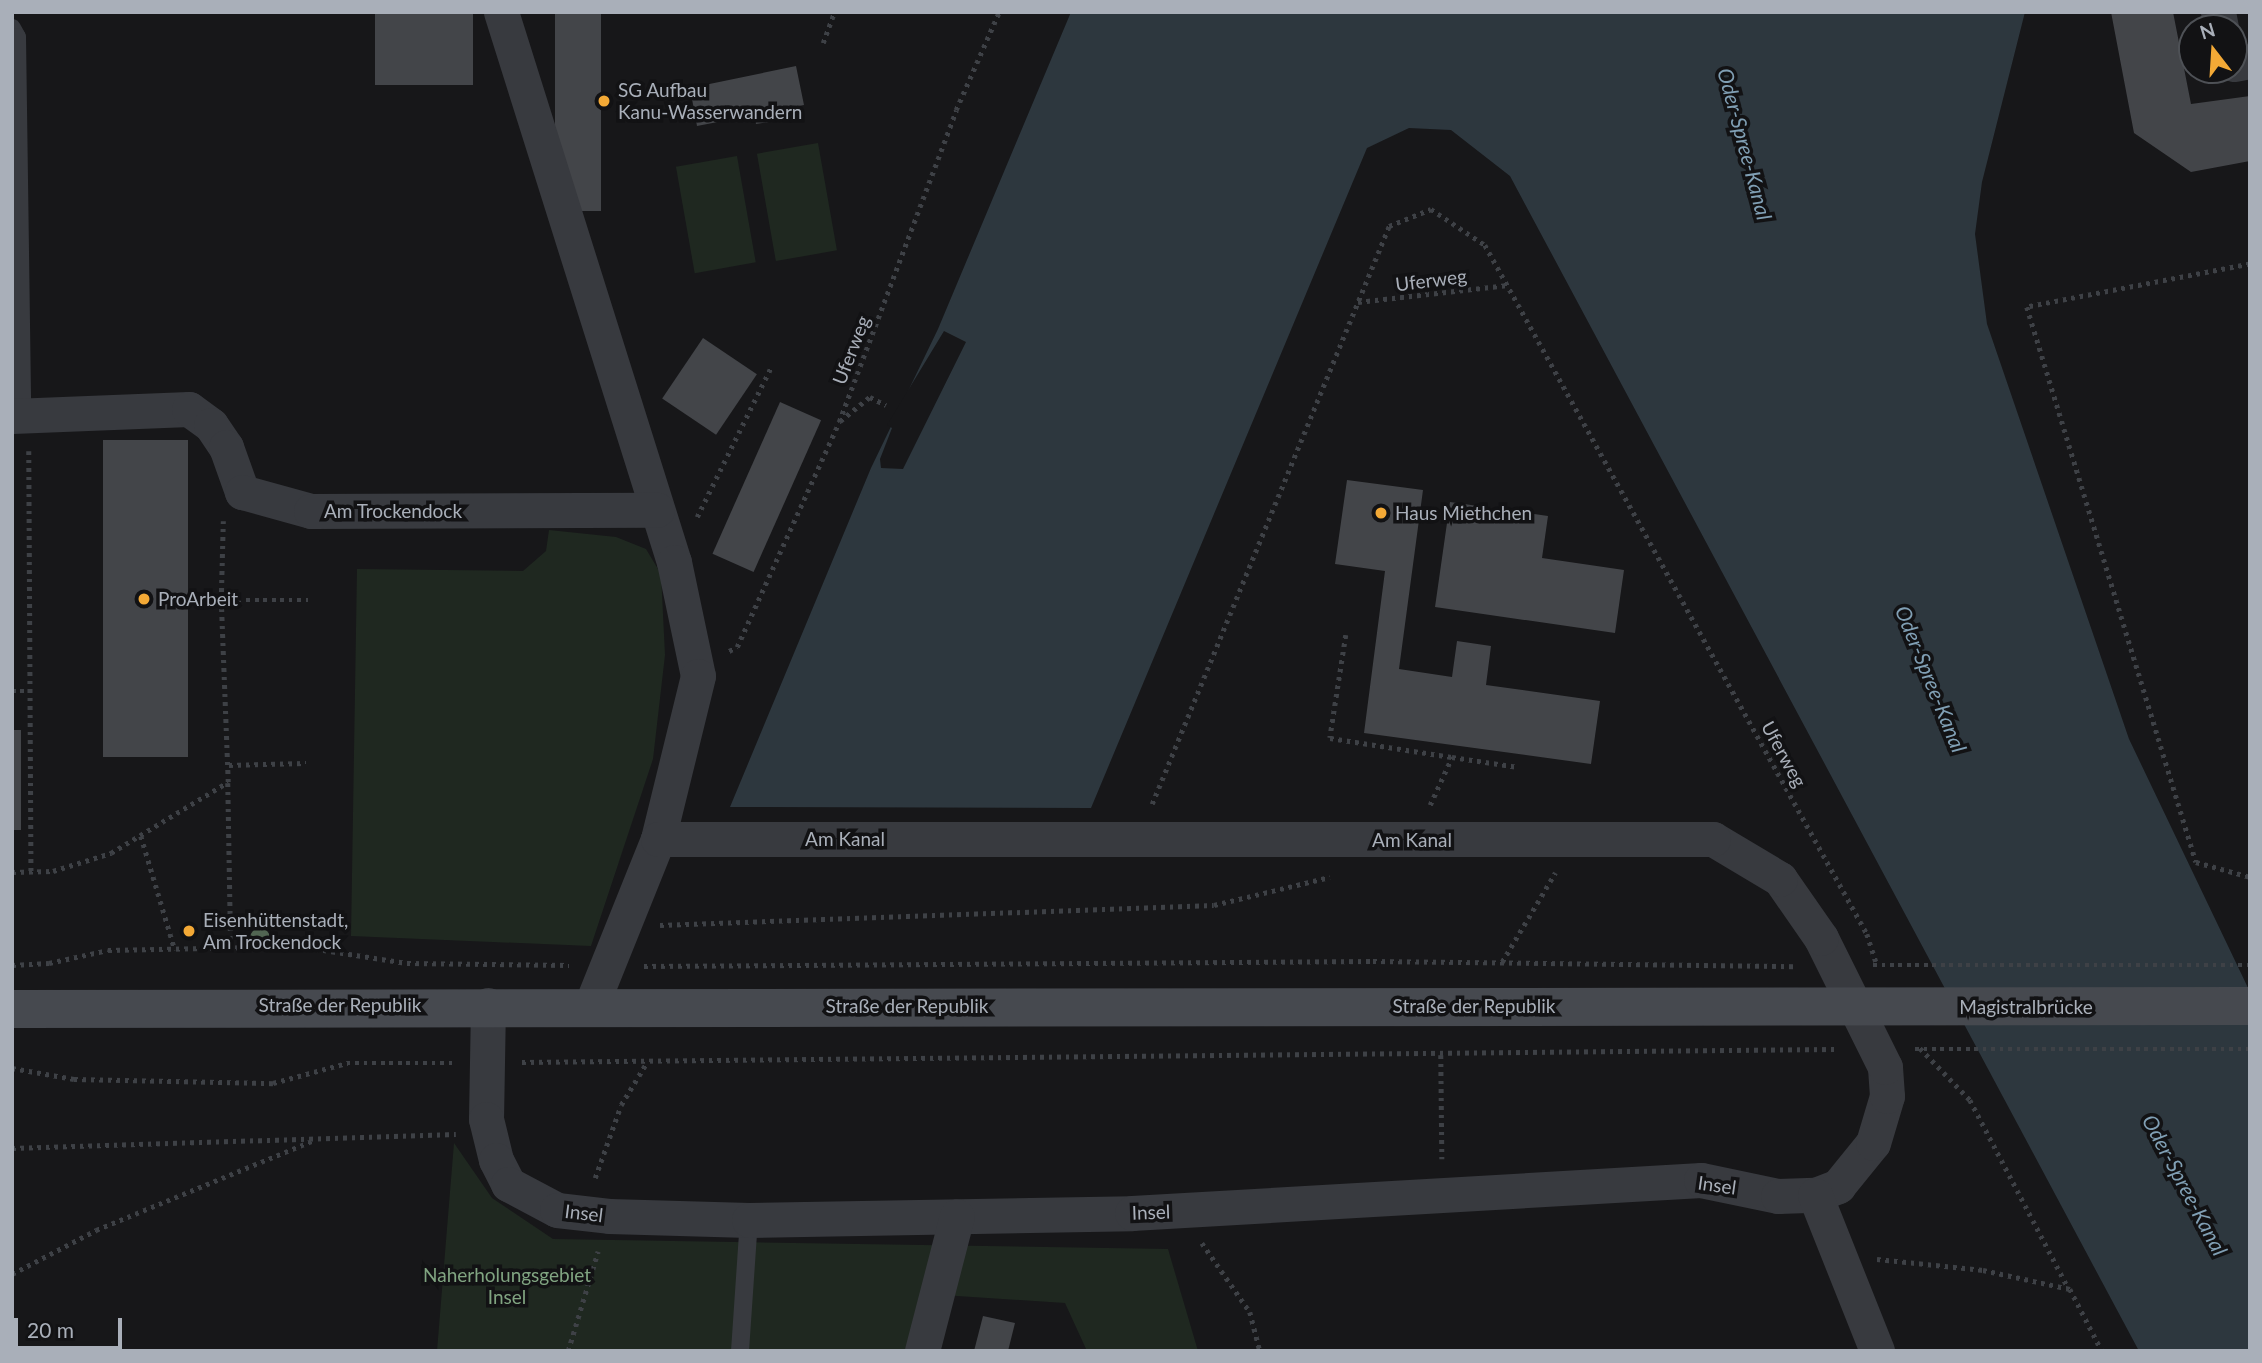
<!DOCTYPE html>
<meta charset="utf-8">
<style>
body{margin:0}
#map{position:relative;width:2262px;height:1363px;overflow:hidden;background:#171719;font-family:Lato,sans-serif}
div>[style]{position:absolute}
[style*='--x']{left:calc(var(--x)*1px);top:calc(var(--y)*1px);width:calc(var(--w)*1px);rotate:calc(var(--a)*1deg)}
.green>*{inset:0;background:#1f2820;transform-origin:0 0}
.water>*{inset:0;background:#2d373e}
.pier>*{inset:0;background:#171719}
.building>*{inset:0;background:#434549;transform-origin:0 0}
.path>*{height:4.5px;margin-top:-2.25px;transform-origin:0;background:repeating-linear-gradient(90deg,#3e4146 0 3.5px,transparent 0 8.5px)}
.lane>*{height:18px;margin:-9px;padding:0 9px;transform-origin:9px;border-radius:9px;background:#383a3f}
.street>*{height:35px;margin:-17.5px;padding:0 17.5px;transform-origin:17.5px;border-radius:17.5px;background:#383a3f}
.secondary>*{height:38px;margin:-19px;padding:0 19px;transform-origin:19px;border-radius:19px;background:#46494f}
.trees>*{width:20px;height:20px;margin:-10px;border-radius:50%;background:#516552}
.dots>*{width:19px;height:19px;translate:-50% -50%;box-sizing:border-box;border:4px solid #121214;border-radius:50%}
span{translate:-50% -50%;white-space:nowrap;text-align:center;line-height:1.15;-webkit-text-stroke:7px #121214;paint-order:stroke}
.poi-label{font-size:19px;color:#a9afb9}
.left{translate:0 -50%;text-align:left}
.street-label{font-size:19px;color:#a9afb9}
.park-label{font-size:19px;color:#80a481}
.water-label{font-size:21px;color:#809fb4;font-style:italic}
.frame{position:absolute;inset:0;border:14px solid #a9afb9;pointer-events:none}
.north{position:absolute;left:2178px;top:14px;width:70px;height:70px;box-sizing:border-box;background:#121214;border:2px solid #4e5156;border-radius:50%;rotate:343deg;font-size:19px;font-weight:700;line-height:28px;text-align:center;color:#a9afb9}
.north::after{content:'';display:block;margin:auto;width:24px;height:32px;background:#f3a936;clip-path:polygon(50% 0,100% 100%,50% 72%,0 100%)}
.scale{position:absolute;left:14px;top:1318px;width:108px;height:32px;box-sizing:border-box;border:4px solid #a9afb9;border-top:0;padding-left:9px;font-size:21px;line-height:24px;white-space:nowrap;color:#a9afb9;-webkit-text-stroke:5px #121214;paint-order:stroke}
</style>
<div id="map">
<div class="green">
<div style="left:818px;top:143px;width:109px;height:62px;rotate:80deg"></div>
<div style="left:737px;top:156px;width:108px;height:62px;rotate:80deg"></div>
<div style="clip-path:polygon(549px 530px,616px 537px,646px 549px,661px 574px,665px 655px,653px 759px,591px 946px,351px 936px,357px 569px,523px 571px,546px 551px)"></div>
<div style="clip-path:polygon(454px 1143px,492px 1198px,553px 1239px,1168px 1249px,1198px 1351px,1087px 1351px,1065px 1303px,927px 1294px,911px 1351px,437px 1351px)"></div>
</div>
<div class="water">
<div style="clip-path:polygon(1071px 12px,2025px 12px,1982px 182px,1975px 234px,1987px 324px,2129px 739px,2250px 992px,2250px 1351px,2139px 1351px,1510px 176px,1451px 130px,1409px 128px,1367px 148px,1091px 808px,730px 807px,871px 468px,938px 329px)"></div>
</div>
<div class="pier">
<div style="clip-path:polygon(944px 331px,966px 342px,903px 469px,881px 468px,880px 459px,892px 428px,887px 425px)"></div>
</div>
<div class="building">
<div style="left:375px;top:12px;width:98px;height:73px"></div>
<div style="left:555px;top:12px;width:46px;height:199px"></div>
<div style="clip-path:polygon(2111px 12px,2173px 12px,2191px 104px,2250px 96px,2250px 161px,2191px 172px,2134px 133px)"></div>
<div style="clip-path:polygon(796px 66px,804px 105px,767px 112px,769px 122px,756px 124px,754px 115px,697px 126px,690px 88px)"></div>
<div style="left:703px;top:338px;width:65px;height:73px;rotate:34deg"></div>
<div style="left:780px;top:402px;width:45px;height:166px;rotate:24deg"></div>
<div style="left:103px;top:440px;width:85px;height:317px"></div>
<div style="clip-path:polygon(1347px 480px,1423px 490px,1399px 669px,1452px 677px,1457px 641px,1491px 646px,1486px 685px,1600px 701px,1591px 764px,1364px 733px,1385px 571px,1335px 564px)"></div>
<div style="clip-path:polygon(1450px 502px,1548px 516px,1542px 558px,1624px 570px,1615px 633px,1435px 607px)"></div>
<div style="left:12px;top:730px;width:9px;height:100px"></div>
<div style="clip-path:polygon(983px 1316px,1015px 1323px,1008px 1351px,974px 1351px)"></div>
</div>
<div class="path">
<div style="--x:823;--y:43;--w:33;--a:-70"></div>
<div style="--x:2250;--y:264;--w:227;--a:169.1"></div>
<div style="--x:2027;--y:307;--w:580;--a:73.06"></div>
<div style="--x:2196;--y:862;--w:56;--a:15.5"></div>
<div style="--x:1358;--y:302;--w:151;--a:-6.5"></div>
<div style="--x:840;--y:421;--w:38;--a:-39"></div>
<div style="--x:870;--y:397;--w:18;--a:27"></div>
<div style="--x:29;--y:451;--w:421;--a:89.7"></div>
<div style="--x:697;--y:517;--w:167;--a:-63.7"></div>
<div style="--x:221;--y:600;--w:87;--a:0"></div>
<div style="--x:1346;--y:635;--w:104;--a:98.8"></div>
<div style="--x:1330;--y:738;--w:123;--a:8.9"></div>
<div style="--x:729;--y:651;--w:9;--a:-27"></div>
<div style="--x:737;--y:647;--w:247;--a:-65.6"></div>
<div style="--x:839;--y:422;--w:333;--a:-69.4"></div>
<div style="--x:956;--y:110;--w:107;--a:-66.3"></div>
<div style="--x:12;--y:691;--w:18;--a:0"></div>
<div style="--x:229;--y:765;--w:77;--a:-1.5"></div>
<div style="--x:228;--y:783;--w:166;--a:89"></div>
<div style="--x:1152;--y:804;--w:625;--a:-67.7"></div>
<div style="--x:1389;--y:226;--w:45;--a:-22"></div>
<div style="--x:1431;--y:209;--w:65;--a:33.7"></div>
<div style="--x:1485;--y:245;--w:788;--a:60.99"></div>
<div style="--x:1867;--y:934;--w:29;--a:72"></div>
<div style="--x:1430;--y:805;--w:53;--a:-65.4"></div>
<div style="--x:1452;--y:757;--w:67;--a:8.6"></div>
<div style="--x:141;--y:836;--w:119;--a:73.4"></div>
<div style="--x:12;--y:872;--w:41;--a:-1.4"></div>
<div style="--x:53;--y:871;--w:61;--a:-17.2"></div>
<div style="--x:111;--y:853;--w:137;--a:-31.3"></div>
<div style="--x:228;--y:782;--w:182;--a:-92.2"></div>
<div style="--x:221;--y:600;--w:79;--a:-88.5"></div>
<div style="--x:660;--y:925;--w:554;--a:-2.07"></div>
<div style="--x:1214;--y:905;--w:119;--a:-13.6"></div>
<div style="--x:1502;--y:962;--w:104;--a:-59.2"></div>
<div style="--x:12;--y:965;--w:37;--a:-3"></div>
<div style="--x:49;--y:963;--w:60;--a:-12.4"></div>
<div style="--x:108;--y:950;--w:190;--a:-1.2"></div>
<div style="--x:298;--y:946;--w:110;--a:8.9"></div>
<div style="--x:407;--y:963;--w:162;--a:0.7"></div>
<div style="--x:1873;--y:965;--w:377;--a:0"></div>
<div style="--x:644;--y:966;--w:729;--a:-0.39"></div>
<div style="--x:1373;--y:961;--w:421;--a:0.7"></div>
<div style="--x:1920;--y:1048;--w:72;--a:46.1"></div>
<div style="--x:1970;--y:1100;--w:213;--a:62.4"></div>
<div style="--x:1915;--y:1049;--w:335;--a:0"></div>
<div style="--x:1441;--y:1055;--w:104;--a:89.4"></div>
<div style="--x:522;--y:1062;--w:1314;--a:-0.57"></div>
<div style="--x:12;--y:1068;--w:63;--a:10.1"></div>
<div style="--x:74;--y:1079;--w:199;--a:1.2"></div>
<div style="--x:273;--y:1083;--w:77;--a:-15.1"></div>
<div style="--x:347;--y:1063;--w:106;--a:0"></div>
<div style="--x:12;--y:1148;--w:444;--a:-1.8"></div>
<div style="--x:595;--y:1178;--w:77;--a:-70.4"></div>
<div style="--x:621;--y:1105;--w:50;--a:-58.8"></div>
<div style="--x:1202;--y:1243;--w:84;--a:55.2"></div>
<div style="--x:1250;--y:1312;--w:40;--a:75.6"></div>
<div style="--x:1877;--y:1259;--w:107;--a:5.9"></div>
<div style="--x:1983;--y:1270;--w:89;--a:12.3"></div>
<div style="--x:2070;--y:1289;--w:70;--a:62.7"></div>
<div style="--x:12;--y:1274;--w:95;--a:-27.6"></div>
<div style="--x:96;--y:1230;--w:234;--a:-22.4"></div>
<div style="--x:568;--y:1351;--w:104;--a:-73.3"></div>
</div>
<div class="lane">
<div style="--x:12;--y:28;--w:10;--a:61"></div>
<div style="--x:17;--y:37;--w:379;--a:89.2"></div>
<div style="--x:740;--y:1351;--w:131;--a:-86.1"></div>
</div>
<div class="street">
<div style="--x:501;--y:12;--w:577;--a:72.54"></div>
<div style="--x:674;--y:562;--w:116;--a:78.1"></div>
<div style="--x:698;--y:676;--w:168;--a:103.8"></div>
<div style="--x:658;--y:839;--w:180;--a:111.9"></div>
<div style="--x:2218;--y:12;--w:16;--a:79"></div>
<div style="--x:2234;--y:64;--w:16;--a:-11"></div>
<div style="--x:12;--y:416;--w:177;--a:-2.3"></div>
<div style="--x:189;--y:409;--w:27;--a:36"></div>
<div style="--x:211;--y:425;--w:27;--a:56"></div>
<div style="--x:226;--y:447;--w:48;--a:70.4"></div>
<div style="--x:242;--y:492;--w:72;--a:15.4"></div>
<div style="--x:311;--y:511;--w:346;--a:-0.2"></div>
<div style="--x:488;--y:1005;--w:114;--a:91"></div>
<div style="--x:486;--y:1119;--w:42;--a:76.3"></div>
<div style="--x:496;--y:1160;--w:27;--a:63"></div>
<div style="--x:508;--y:1184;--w:55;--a:28"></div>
<div style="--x:557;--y:1210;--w:52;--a:6.6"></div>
<div style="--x:609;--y:1216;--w:140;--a:1.6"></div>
<div style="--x:749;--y:1220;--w:383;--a:-1"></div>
<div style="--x:1132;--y:1213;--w:570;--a:-3.32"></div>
<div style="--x:1701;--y:1180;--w:79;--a:11.7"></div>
<div style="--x:1778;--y:1196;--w:37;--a:-2"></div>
<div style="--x:1815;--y:1195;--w:25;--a:-21"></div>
<div style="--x:1838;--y:1186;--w:55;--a:-50.9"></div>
<div style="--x:1873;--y:1143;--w:49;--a:-73.4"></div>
<div style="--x:1887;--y:1096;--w:29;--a:-94"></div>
<div style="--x:1885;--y:1067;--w:144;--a:-116.4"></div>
<div style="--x:1821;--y:938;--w:72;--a:-124.8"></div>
<div style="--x:1780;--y:879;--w:78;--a:-149.2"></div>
<div style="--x:1713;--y:839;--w:1055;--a:180"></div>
<div style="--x:1815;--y:1195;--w:168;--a:68.3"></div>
<div style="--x:922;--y:1351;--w:139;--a:-75.5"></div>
</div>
<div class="secondary">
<div style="--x:12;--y:1009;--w:2238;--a:-0.08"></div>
</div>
<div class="trees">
<div style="left:260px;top:938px"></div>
</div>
<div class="dots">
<div style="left:604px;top:101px;background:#f3a936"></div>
<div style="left:1381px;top:513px;background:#f3a936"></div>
<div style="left:144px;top:599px;background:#f3a936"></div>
<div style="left:189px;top:931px;background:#f3a936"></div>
</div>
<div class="poi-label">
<span class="left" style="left:618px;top:101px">SG Aufbau<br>Kanu-Wasserwandern</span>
<span class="left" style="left:1395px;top:513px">Haus Miethchen</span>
<span class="left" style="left:158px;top:599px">ProArbeit</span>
<span class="left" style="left:203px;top:931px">Eisenhüttenstadt,<br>Am Trockendock</span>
</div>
<div class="street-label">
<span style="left:1431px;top:280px;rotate:-7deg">Uferweg</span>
<span style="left:851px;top:350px;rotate:-69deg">Uferweg</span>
<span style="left:393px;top:511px">Am Trockendock</span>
<span style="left:1784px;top:754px;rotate:61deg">Uferweg</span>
<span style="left:845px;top:839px">Am Kanal</span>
<span style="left:1412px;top:840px">Am Kanal</span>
<span style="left:340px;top:1005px">Straße der Republik</span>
<span style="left:907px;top:1006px">Straße der Republik</span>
<span style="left:1474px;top:1006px">Straße der Republik</span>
<span style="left:2026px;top:1007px">Magistralbrücke</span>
<span style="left:1717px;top:1185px;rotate:8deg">Insel</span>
<span style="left:1151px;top:1212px;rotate:-2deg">Insel</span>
<span style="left:584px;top:1213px;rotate:7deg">Insel</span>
</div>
<div class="park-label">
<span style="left:507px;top:1286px">Naherholungsgebiet<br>Insel</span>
</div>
<div class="water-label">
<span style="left:1745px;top:144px;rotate:75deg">Oder-Spree-Kanal</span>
<span style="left:1931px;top:679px;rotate:68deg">Oder-Spree-Kanal</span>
<span style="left:2185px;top:1185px;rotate:62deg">Oder-Spree-Kanal</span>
</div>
<div class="frame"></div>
<div class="north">N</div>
<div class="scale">20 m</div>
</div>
